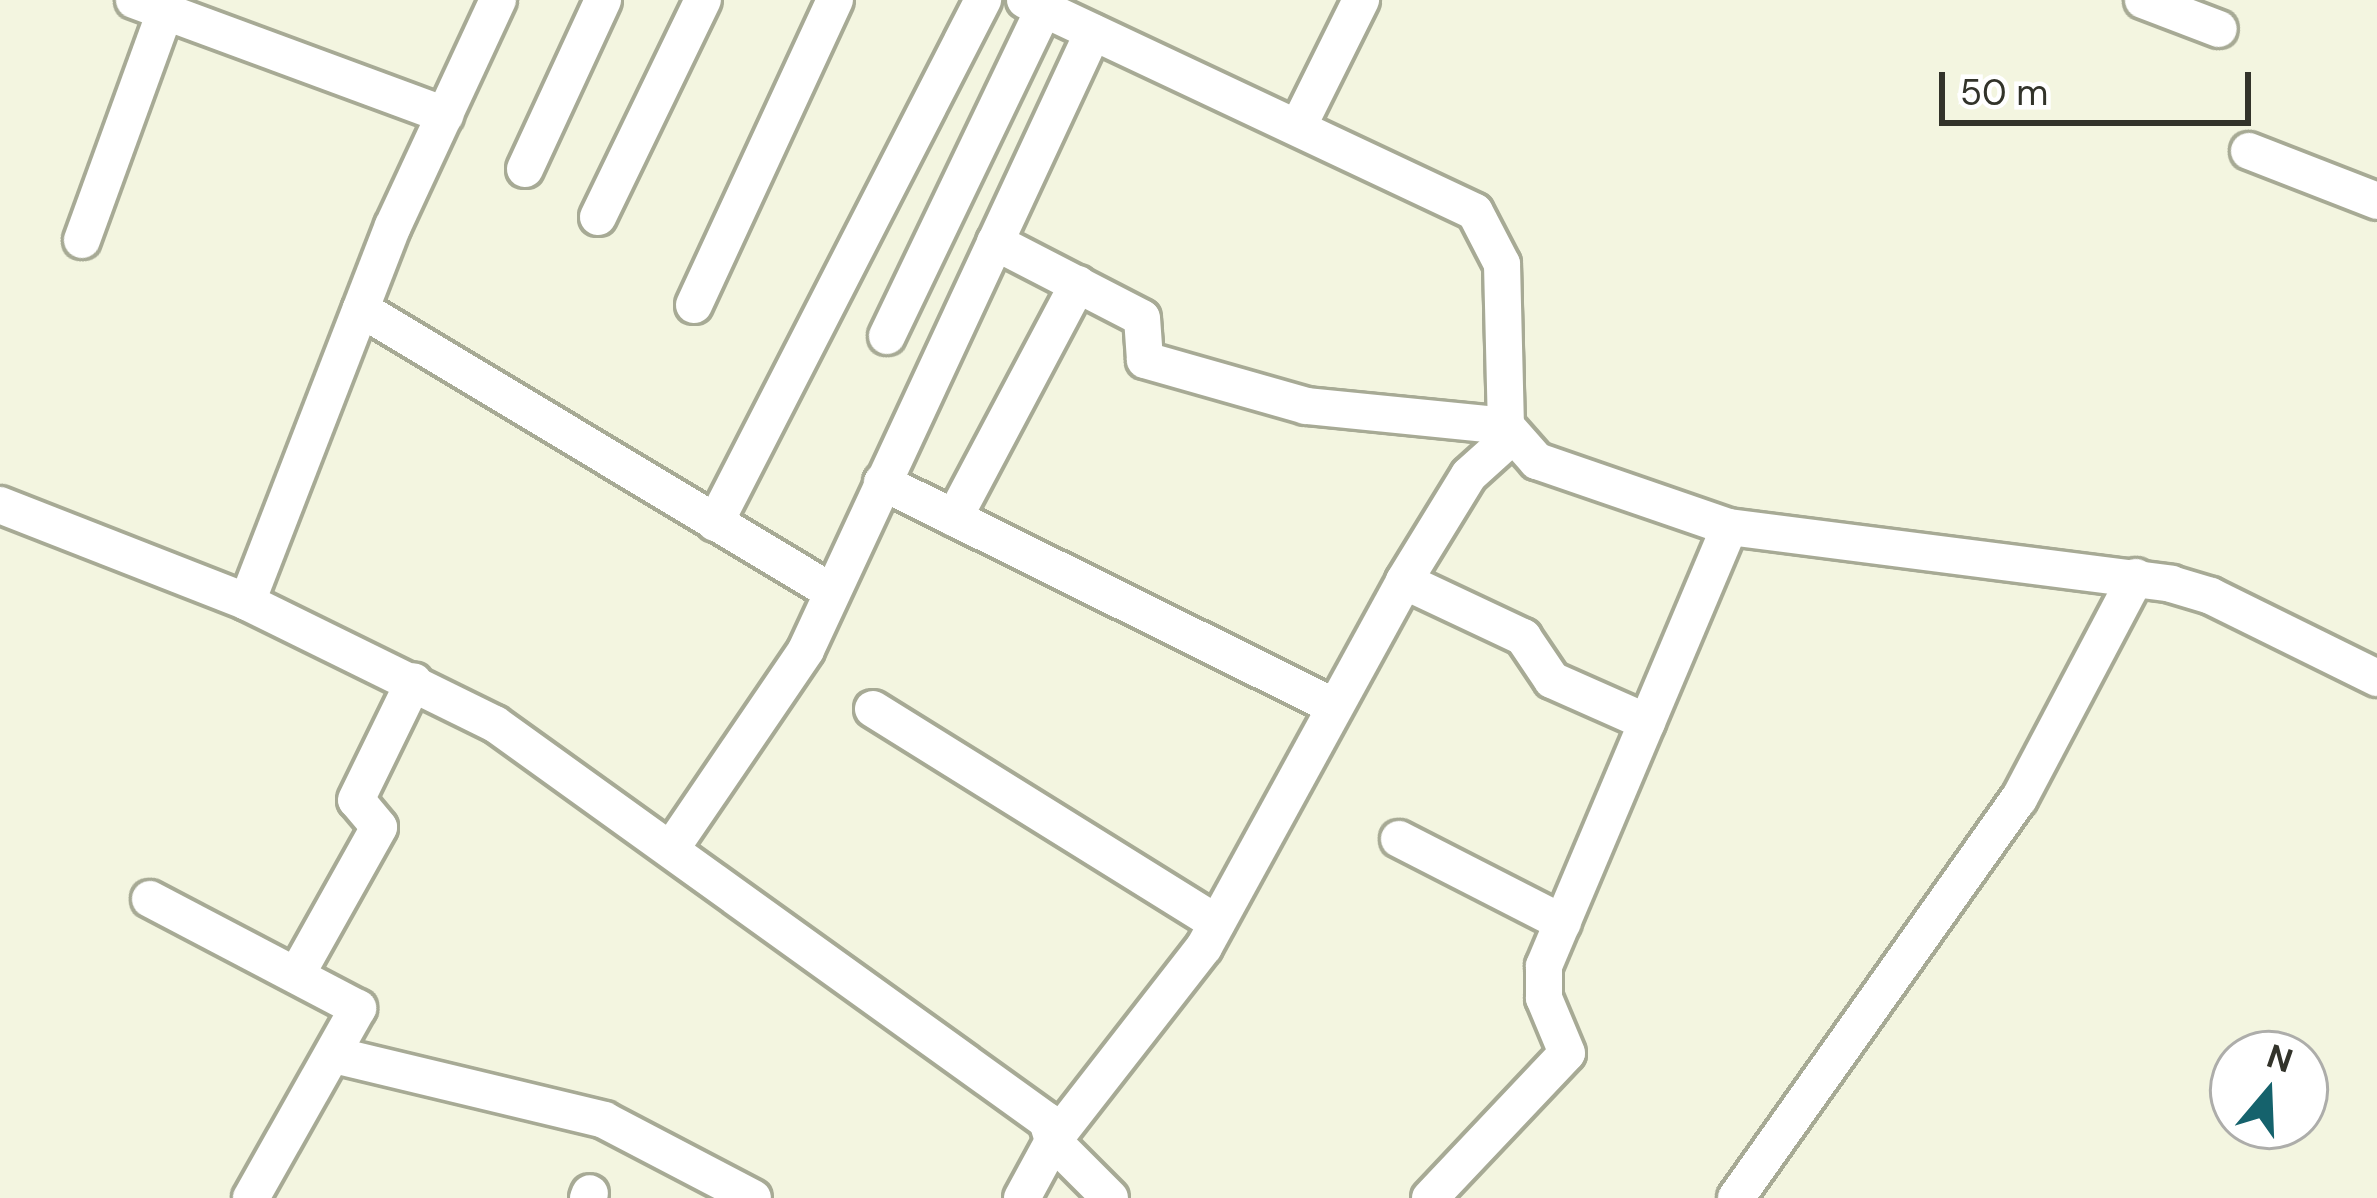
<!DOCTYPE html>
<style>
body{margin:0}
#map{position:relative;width:2377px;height:1198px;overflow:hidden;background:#f3f5e0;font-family:"DM Sans",sans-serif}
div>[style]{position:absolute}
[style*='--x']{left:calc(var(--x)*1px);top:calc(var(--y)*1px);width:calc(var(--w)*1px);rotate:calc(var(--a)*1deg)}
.roads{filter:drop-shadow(3px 0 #a7aa95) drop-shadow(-3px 0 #a7aa95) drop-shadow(0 3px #a7aa95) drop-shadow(0 -3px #a7aa95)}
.minor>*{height:36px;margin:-18px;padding:0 18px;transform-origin:18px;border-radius:18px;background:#fff}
span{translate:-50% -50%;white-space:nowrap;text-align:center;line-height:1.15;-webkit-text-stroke:12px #fff;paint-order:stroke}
.north{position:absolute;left:2209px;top:1030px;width:120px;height:120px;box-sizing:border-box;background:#fff;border:3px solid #adadaa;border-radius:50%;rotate:19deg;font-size:33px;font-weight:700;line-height:48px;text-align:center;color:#32332a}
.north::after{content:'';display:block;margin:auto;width:42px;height:54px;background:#15626c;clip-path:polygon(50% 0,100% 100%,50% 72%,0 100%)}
.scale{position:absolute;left:1939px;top:72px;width:312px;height:54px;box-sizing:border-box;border:6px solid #32332a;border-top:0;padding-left:15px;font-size:36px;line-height:42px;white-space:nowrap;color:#32332a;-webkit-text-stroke:9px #fff;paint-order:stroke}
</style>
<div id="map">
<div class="roads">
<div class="minor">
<div style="--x:134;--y:0;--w:332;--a:20.3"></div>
<div style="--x:1025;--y:0;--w:497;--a:25.2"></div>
<div style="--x:1475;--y:212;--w:59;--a:62.6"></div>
<div style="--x:1502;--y:264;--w:162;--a:88.6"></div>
<div style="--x:1506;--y:426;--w:47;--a:48.5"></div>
<div style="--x:1537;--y:461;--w:203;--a:19"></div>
<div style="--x:1729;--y:527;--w:446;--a:7.3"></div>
<div style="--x:2171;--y:584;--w:42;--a:16.7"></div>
<div style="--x:2211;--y:596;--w:185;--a:26.3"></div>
<div style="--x:2143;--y:0;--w:81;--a:20.9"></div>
<div style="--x:1298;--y:127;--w:142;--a:-63.6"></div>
<div style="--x:2249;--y:151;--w:137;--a:21.3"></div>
<div style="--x:525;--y:169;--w:186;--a:-65.2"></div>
<div style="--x:598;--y:217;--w:241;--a:-64.2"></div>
<div style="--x:82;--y:240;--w:243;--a:-70"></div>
<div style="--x:995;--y:242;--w:165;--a:27.3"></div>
<div style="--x:1142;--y:318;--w:42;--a:85.9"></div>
<div style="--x:1145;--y:360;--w:167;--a:15.9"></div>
<div style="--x:1306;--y:406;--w:201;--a:5.7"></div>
<div style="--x:694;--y:305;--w:336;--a:-65.2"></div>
<div style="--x:361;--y:309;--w:549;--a:31"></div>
<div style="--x:887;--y:336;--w:363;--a:-64.4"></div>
<div style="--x:882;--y:482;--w:500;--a:26.4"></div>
<div style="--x:0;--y:505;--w:265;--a:21.4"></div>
<div style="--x:247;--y:602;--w:276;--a:26.2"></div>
<div style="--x:495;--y:724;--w:680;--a:35.72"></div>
<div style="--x:1047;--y:1121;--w:21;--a:73"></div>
<div style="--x:1053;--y:1141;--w:65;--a:118.5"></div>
<div style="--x:954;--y:518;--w:265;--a:-62.1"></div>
<div style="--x:715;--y:523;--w:588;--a:-62.87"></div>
<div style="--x:1404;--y:581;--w:132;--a:25.2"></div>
<div style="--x:1523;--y:637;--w:52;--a:56"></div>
<div style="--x:1552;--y:680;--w:104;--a:23.9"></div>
<div style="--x:247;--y:602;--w:403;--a:-68.8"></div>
<div style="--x:393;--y:226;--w:249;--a:-65.1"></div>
<div style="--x:873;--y:709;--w:405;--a:31.9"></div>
<div style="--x:1399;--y:839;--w:184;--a:27.1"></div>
<div style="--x:671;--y:849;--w:240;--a:-55.8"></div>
<div style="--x:806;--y:650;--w:681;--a:-65.09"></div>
<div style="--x:150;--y:899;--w:235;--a:27.7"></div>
<div style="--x:358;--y:1008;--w:218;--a:119.4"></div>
<div style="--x:297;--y:974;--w:168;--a:-60.8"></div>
<div style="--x:379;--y:827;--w:35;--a:-130"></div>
<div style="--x:356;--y:800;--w:132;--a:-64"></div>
<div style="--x:334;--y:1055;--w:278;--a:13.5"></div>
<div style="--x:604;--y:1120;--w:168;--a:27.6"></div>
<div style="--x:588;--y:1198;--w:5;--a:-68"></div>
<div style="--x:1110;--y:1198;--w:81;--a:-135"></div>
<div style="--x:1053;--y:1141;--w:246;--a:-52.1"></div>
<div style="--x:1204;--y:947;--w:417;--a:-61.3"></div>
<div style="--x:1404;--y:581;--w:124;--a:-58.5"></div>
<div style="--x:1469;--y:475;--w:54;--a:-42"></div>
<div style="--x:1430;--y:1198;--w:199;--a:-46.6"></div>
<div style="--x:1567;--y:1053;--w:60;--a:-112.7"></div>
<div style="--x:1544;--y:998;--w:32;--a:-90"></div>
<div style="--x:1544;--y:966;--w:476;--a:-67.1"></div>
<div style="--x:1736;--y:1198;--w:489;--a:-54.7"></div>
<div style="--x:2019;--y:799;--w:251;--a:-62.2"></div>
</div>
</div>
<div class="north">N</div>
<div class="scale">50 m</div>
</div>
